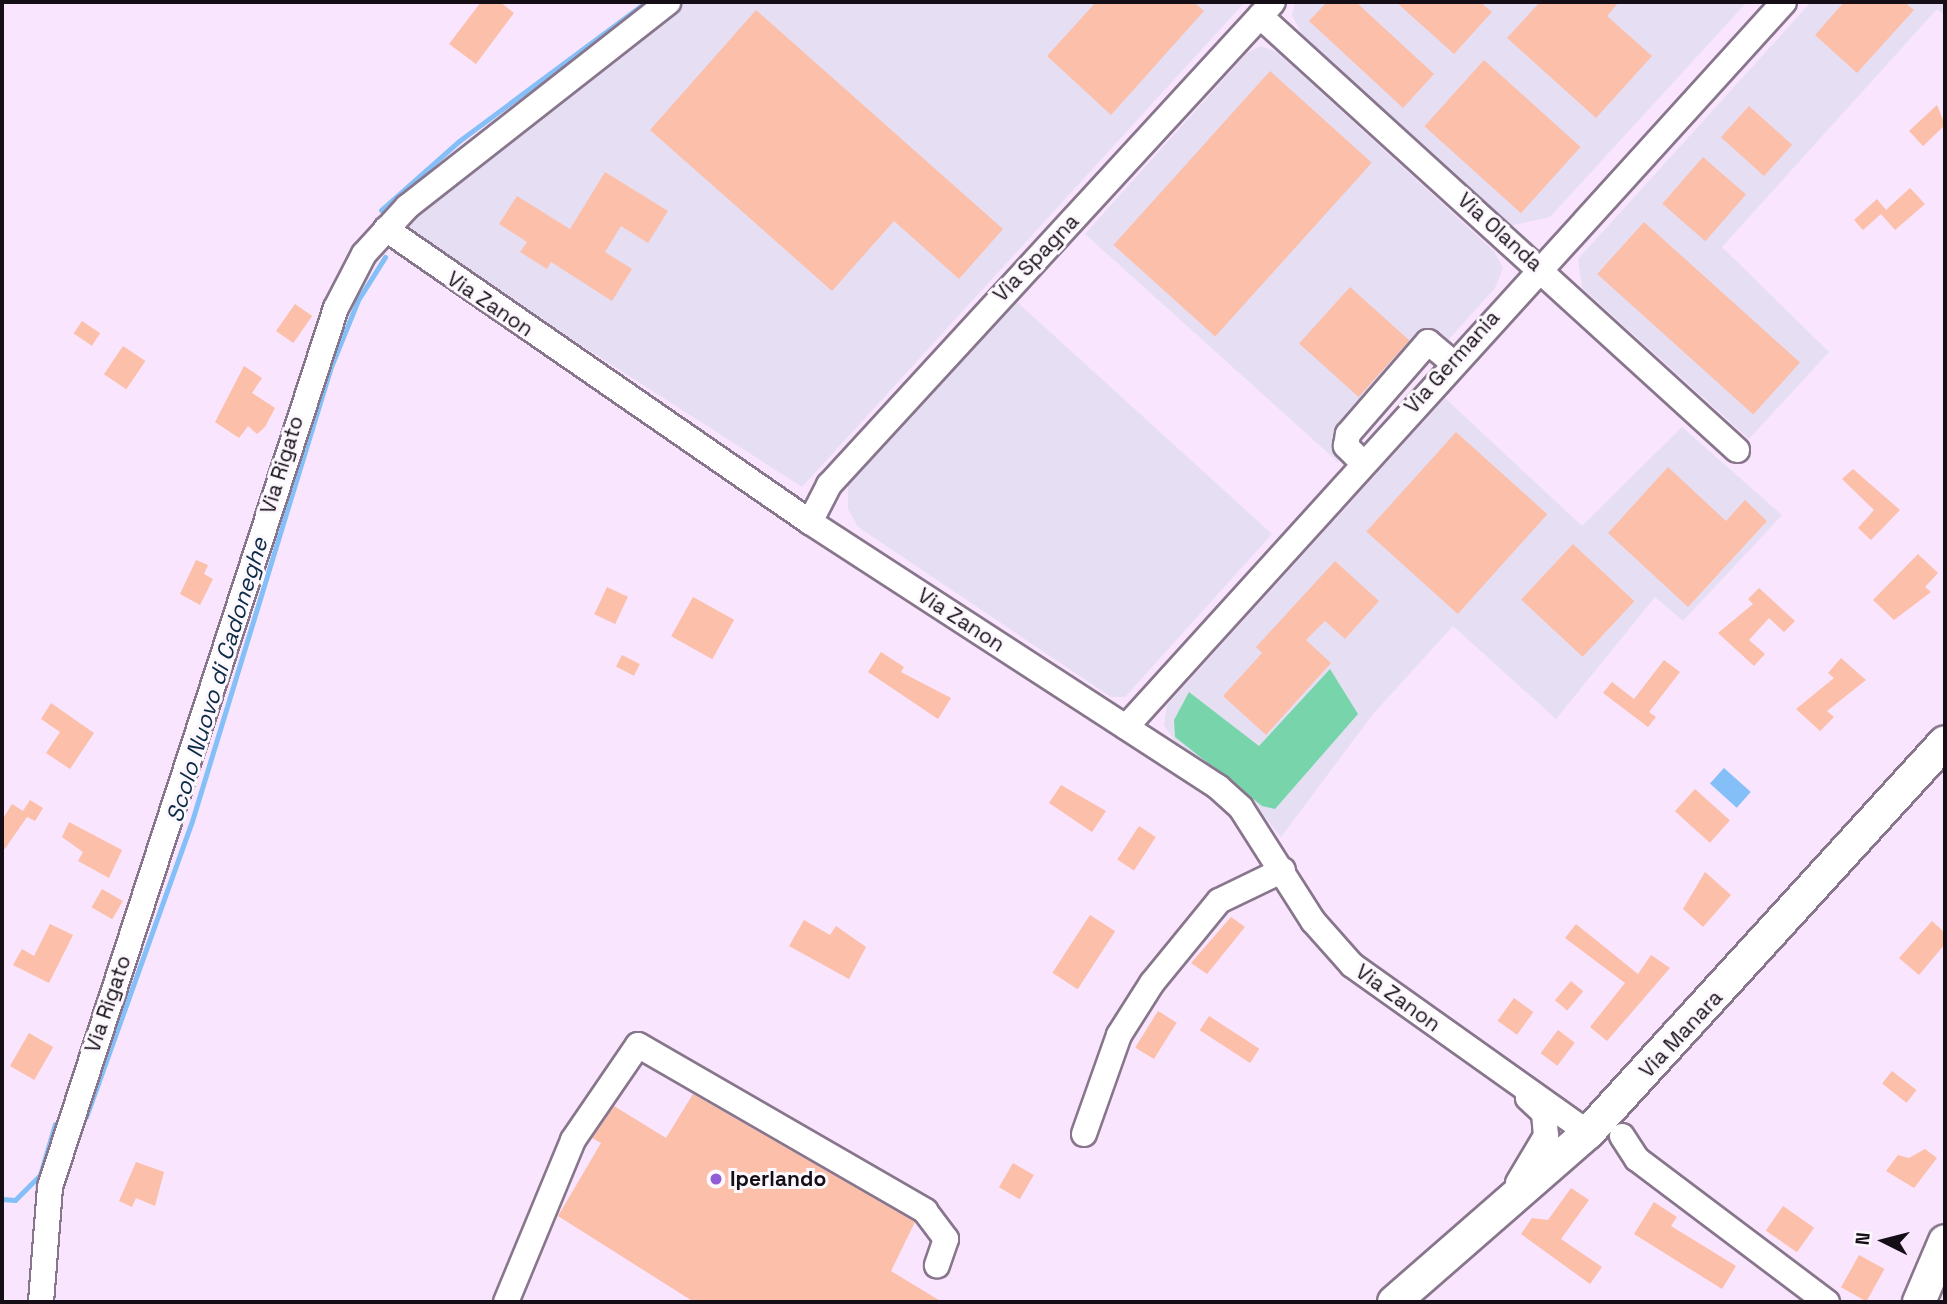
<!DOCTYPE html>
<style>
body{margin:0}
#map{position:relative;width:1947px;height:1304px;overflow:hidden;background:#f9e5fd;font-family:"Space Grotesk",sans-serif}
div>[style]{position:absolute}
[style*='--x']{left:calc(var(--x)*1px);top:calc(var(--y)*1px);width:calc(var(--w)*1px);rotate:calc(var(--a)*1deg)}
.industrial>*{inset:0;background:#e6dff4}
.green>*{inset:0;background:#78d5ab}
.water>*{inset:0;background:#84bff8;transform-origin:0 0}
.stream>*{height:5px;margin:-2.5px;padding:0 2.5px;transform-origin:2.5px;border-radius:2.5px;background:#84bff8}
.building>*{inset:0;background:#fcbfa9;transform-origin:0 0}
.roads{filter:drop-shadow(2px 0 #88768c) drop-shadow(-2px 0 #88768c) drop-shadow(0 2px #88768c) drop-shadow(0 -2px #88768c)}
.minor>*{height:24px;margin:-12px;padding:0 12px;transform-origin:12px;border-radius:12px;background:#fff}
.major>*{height:32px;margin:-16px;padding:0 16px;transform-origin:16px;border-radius:16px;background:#fff}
.dots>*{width:19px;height:19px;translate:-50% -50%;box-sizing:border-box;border:4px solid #fdf8fd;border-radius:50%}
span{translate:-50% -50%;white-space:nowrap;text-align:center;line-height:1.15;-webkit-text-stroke:6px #fdf8fd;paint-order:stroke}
.street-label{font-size:21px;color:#150e17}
.poi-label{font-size:21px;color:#150e17;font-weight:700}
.left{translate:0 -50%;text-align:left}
.water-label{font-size:23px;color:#0b2b47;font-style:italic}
.frame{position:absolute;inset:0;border:4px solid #150e17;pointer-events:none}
.north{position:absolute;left:1849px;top:1206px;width:70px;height:70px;-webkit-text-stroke:5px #fdf8fd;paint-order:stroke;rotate:276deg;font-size:19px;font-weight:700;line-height:28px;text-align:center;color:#150e17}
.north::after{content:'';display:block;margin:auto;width:24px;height:32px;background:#150e17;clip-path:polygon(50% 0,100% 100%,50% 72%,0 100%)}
</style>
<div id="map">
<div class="industrial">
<div style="clip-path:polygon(680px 2px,1245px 2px,802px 487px,408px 234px,415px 211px)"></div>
<div style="clip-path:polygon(1295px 2px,1747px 2px,1550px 217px,1510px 226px,1302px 34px,1292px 15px)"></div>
<div style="clip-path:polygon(1811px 2px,1945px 2px,1945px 16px,1937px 9px,1722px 247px,1829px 352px,1749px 439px,1582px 288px,1578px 259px)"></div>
<div style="clip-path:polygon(1261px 46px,1277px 52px,1494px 251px,1503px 268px,1495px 288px,1338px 462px,1085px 234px,1247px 53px)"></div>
<div style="clip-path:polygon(1015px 300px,1272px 534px,1125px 697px,1111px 697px,858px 527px,848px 509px,848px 482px)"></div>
<div style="clip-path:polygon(1445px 398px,1582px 526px,1682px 427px,1782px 515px,1683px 621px,1655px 597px,1556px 719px,1453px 626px,1373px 714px,1281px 837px,1243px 790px,1174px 740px,1164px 725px,1167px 705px)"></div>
</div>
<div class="green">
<div style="clip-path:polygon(1330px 669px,1358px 714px,1275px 809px,1262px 806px,1175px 737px,1174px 720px,1189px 692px,1259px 746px)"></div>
</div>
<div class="water">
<div style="left:1724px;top:768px;width:36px;height:21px;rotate:42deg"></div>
</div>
<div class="stream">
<div style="--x:381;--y:210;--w:104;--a:-41.5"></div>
<div style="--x:459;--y:141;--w:233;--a:-36.6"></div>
<div style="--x:86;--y:1117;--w:314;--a:-70.3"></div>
<div style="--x:192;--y:821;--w:473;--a:-73"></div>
<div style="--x:330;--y:369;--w:74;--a:-67.9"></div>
<div style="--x:358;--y:300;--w:51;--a:-57.9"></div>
<div style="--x:2;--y:1199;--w:13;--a:4"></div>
<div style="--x:15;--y:1200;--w:35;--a:-45"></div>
<div style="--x:40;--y:1175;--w:53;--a:-73.6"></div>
</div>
<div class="building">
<div style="clip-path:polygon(481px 2px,500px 2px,514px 13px,476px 64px,449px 44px)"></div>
<div style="clip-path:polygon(1096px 2px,1194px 2px,1204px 11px,1111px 115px,1047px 56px)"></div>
<div style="clip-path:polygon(1327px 2px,1356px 2px,1434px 74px,1403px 108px,1309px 21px)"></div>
<div style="clip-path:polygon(1396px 2px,1480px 2px,1492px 12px,1454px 54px)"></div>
<div style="clip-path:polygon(1540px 2px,1619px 2px,1607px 16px,1652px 56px,1596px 118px,1507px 38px)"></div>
<div style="clip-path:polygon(1844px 2px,1904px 2px,1914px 10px,1857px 73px,1815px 35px)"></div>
<div style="clip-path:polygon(756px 10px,1003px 229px,959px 279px,894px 221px,832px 291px,650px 130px)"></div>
<div style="left:1484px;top:60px;width:130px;height:89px;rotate:42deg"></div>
<div style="left:1270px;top:71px;width:137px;height:234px;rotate:42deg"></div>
<div style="clip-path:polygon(1937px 105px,1945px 125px,1923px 146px,1909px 131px)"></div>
<div style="left:1749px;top:106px;width:58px;height:42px;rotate:42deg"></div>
<div style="left:1703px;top:157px;width:57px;height:62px;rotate:41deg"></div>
<div style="clip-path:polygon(605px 172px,668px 211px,648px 243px,621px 226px,605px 252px,632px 269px,612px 301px,551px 262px,547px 269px,520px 252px,527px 242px,499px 224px,517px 196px,570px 229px)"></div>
<div style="clip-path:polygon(1910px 188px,1925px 204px,1895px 230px,1881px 214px,1863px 230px,1854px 220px,1877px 199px,1886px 210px)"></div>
<div style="left:1644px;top:222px;width:210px;height:70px;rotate:42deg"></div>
<div style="left:1350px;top:287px;width:80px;height:76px;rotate:42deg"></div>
<div style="left:295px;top:304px;width:21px;height:33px;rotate:35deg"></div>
<div style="left:82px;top:321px;width:22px;height:15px;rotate:34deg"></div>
<div style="left:123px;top:346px;width:27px;height:34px;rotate:34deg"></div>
<div style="clip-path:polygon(244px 366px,262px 378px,252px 393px,275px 408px,265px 427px,257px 434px,248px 426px,239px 438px,215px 422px)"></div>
<div style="left:1456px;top:432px;width:123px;height:134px;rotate:42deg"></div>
<div style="clip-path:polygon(1668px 467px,1726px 521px,1745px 500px,1767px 521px,1688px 607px,1608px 533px)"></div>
<div style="clip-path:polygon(1853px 469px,1900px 510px,1871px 540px,1858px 528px,1874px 510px,1842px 479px)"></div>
<div style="left:1573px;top:544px;width:84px;height:76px;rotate:43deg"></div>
<div style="clip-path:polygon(1918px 554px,1938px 573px,1925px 587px,1931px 592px,1894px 620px,1873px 600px)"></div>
<div style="clip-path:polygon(196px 560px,208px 565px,204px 574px,213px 579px,200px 605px,180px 594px)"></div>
<div style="clip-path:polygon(1335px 561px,1379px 601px,1345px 639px,1325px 621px,1306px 640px,1331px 663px,1266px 735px,1223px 696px,1262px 653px,1256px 647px)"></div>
<div style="left:607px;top:587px;width:23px;height:30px;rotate:25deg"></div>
<div style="clip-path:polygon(1759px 588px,1795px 621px,1784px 632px,1769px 618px,1749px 640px,1765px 654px,1754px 666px,1718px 633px,1753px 604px,1748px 599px)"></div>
<div style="left:693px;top:597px;width:47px;height:45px;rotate:29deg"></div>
<div style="clip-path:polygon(881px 652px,904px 667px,901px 672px,951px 698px,938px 719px,868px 672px)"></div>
<div style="left:622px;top:655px;width:20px;height:13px;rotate:27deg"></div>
<div style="clip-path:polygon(1841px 658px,1866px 680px,1827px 711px,1834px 717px,1820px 731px,1796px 709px,1834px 678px,1828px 673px)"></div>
<div style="clip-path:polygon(1664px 660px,1680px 672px,1649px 712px,1656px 717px,1648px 727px,1603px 693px,1612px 682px,1634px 699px)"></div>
<div style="clip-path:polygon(51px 703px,94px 733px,70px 769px,46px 753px,60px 732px,41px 719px)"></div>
<div style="clip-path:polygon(1061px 785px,1106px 811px,1092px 832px,1049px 803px)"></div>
<div style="left:1695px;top:789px;width:47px;height:30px;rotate:42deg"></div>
<div style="clip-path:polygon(30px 800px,43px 808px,35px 821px,27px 817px,2px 853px,2px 820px,12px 804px,23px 811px)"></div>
<div style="clip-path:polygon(69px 822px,122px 850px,109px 878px,78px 861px,83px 852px,62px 837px)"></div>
<div style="left:1139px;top:826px;width:20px;height:40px;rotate:33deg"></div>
<div style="clip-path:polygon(1705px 872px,1731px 895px,1703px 927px,1683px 909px)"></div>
<div style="left:102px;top:889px;width:24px;height:21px;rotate:30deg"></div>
<div style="left:1090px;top:915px;width:30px;height:69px;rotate:33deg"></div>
<div style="clip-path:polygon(1231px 917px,1245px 927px,1207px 974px,1191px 963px)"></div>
<div style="clip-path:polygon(804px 920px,830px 935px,836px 926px,866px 947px,849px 979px,789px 946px)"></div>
<div style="clip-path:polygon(1932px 921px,1945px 933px,1945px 944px,1919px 975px,1899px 958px)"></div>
<div style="clip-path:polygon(50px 924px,73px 935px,49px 983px,13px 965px,22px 949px,34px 956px)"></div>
<div style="clip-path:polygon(1576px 924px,1638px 974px,1651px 955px,1670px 968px,1607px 1041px,1590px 1027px,1625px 983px,1565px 938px)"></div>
<div style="left:1571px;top:981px;width:16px;height:25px;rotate:40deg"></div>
<div style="left:1514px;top:998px;width:24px;height:28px;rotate:36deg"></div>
<div style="left:1158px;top:1011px;width:22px;height:43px;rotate:32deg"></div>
<div style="left:1209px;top:1016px;width:60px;height:17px;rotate:33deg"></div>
<div style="left:1558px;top:1030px;width:21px;height:29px;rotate:37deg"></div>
<div style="left:29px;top:1033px;width:28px;height:38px;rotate:30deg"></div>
<div style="left:1892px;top:1071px;width:31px;height:16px;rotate:38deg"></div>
<div style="clip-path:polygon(693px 1094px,915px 1222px,891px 1271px,942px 1302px,694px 1302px,558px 1216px,601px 1143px,592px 1138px,614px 1106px,666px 1138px)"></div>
<div style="clip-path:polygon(1925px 1149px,1937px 1158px,1914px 1188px,1886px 1171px,1898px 1155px,1909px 1158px)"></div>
<div style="clip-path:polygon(136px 1162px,164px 1172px,155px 1206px,136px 1198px,132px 1207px,119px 1201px)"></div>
<div style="left:1013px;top:1163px;width:24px;height:28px;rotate:30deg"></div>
<div style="clip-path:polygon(1571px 1188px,1589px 1200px,1561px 1239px,1602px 1267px,1590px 1284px,1521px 1234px,1532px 1218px,1548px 1220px)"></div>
<div style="clip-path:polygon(1654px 1202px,1677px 1217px,1671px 1226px,1736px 1266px,1722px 1289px,1634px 1234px)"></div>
<div style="left:1783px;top:1206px;width:38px;height:30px;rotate:35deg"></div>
<div style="left:1859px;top:1255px;width:29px;height:37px;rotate:29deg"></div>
</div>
<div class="roads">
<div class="minor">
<div style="--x:1260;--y:16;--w:645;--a:42.3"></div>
<div style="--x:386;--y:229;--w:515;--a:34.65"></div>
<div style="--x:810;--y:522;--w:487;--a:33"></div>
<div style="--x:1218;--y:787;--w:31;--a:42"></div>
<div style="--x:1241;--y:808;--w:134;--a:57.5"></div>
<div style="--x:1313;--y:921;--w:59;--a:48.4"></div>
<div style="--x:1352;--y:965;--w:290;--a:35.4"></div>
<div style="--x:1362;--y:462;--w:23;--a:-135"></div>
<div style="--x:1346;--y:446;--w:12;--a:-81"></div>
<div style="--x:1348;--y:434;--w:122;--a:-49"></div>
<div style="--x:1428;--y:342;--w:31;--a:40"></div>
<div style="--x:810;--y:522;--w:42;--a:-62.8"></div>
<div style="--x:829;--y:485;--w:656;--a:-47.41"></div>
<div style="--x:1126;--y:727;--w:979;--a:-47.77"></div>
<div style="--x:1084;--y:1134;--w:105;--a:-70.5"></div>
<div style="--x:1119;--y:1035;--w:62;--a:-57.6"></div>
<div style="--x:1152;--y:983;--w:106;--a:-50.7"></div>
<div style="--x:1219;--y:901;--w:71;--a:-25.8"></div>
<div style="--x:1622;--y:1136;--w:27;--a:57"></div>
<div style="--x:1637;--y:1159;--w:238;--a:37"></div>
<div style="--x:1518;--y:1183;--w:55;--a:-59.2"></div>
<div style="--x:1546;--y:1136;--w:23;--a:-95"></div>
<div style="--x:1544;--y:1113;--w:22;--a:-137"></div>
<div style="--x:41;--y:1302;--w:115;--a:-85.5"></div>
<div style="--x:50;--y:1187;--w:924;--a:-71.98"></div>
<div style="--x:336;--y:308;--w:61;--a:-62.6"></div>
<div style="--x:364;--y:254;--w:64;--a:-47.5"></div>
<div style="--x:407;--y:207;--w:332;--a:-38.1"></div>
<div style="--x:506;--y:1302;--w:175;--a:-67.5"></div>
<div style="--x:573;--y:1140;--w:115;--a:-55.6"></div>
<div style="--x:638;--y:1045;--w:332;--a:30"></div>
<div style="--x:925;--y:1211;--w:35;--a:53"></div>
<div style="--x:946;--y:1239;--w:28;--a:109"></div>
</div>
<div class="major">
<div style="--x:1394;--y:1302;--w:257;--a:-41.1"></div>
<div style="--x:1588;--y:1133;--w:529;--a:-47.6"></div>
<div style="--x:1919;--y:1302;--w:66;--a:-66.9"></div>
</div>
</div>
<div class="dots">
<div style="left:716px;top:1179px;background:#915dd6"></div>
</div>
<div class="street-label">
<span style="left:1500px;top:232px;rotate:42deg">Via Olanda</span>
<span style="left:1036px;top:258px;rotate:-46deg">Via Spagna</span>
<span style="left:490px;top:304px;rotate:34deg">Via Zanon</span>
<span style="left:1452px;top:362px;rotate:-48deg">Via Germania</span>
<span style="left:282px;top:465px;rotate:-73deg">Via Rigato</span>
<span style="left:961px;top:620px;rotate:33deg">Via Zanon</span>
<span style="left:1398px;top:998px;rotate:36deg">Via Zanon</span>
<span style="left:108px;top:1004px;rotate:-71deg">Via Rigato</span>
<span style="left:1681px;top:1034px;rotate:-47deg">Via Manara</span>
</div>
<div class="poi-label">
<span class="left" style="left:730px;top:1179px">Iperlando</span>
</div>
<div class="water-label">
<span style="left:217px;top:680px;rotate:-73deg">Scolo Nuovo di Cadoneghe</span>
</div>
<div class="frame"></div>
<div class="north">N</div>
</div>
